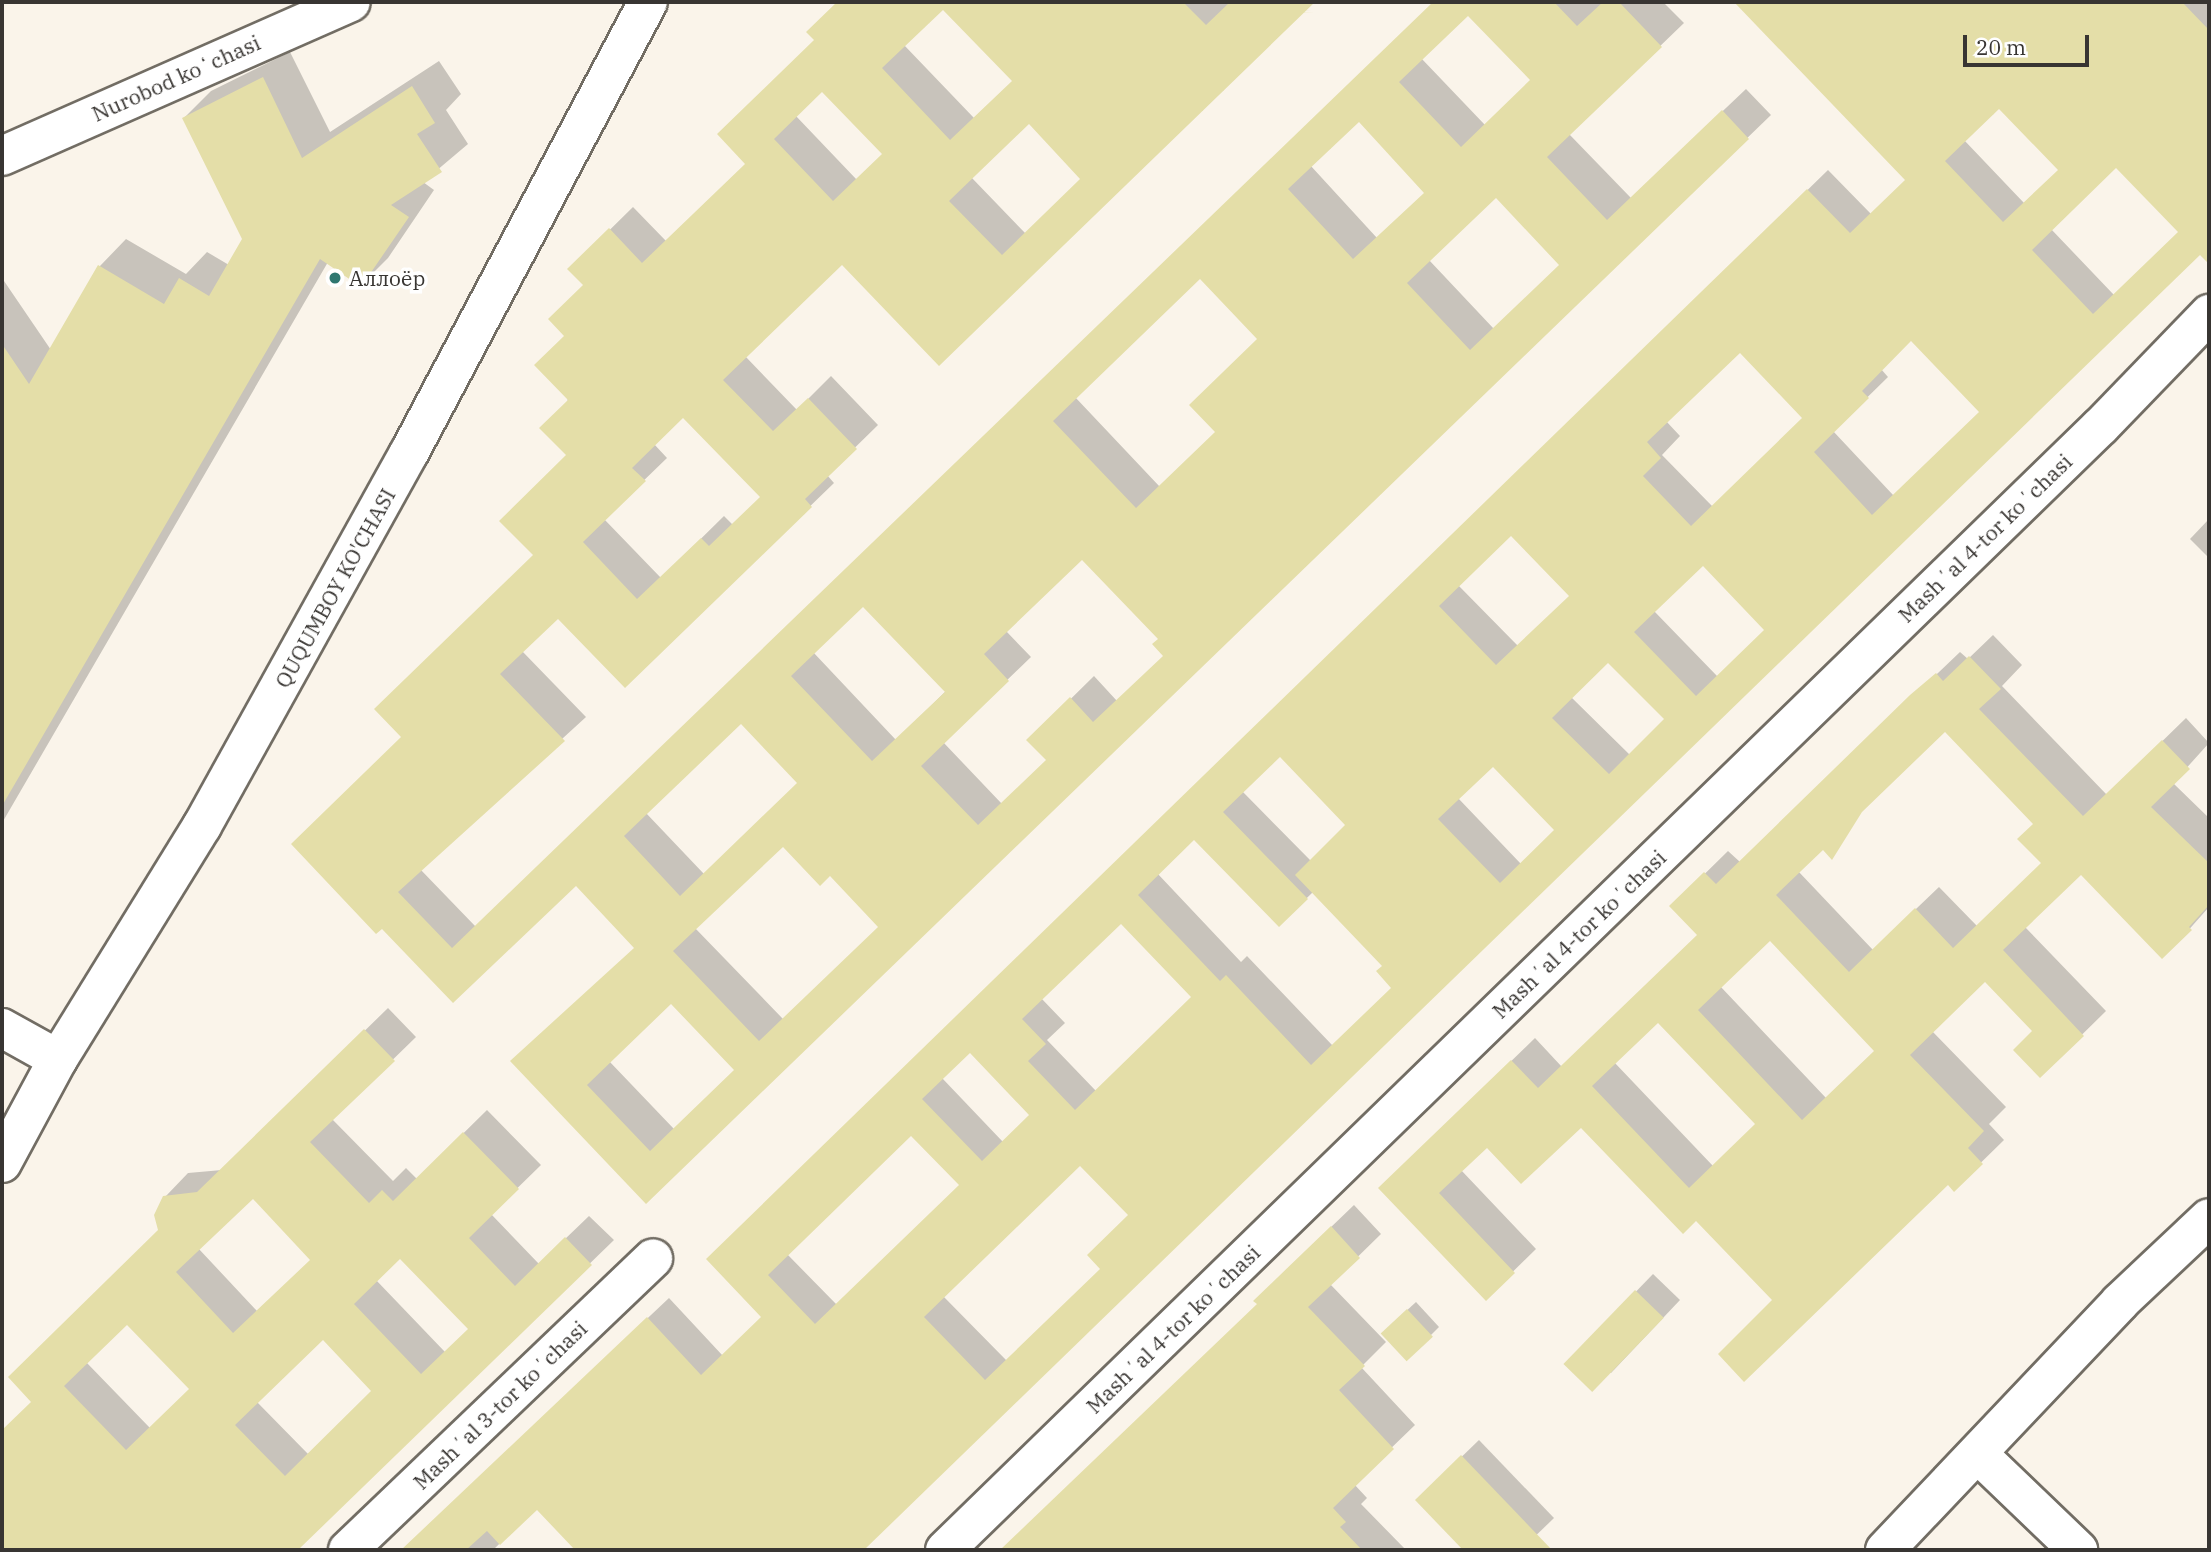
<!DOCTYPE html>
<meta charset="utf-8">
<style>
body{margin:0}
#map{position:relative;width:2211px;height:1552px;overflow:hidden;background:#faf4ea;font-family:"IBM Plex Serif",serif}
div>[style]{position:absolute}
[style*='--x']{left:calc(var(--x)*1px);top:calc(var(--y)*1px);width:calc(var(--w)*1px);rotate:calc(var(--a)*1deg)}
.shadow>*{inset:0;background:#0003}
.building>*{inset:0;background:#e4dea8;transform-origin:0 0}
.roads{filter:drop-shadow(2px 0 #726d64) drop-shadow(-2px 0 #726d64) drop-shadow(0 2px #726d64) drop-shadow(0 -2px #726d64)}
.minor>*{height:38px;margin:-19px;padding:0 19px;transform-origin:19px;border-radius:19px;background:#fff}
.major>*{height:38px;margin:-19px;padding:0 19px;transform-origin:19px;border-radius:19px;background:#fff}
.dots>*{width:19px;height:19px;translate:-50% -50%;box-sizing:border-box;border:4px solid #fff;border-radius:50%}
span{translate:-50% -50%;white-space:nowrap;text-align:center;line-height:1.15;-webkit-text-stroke:7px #fff;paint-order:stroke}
.street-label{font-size:21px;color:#383532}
.poi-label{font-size:21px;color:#383532}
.left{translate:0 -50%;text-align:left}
.frame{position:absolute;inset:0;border:4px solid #383532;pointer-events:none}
.scale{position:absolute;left:1963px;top:35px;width:126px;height:32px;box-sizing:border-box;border:4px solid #383532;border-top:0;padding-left:9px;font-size:21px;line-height:24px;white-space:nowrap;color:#383532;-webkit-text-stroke:5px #fff;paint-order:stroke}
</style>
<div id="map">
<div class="shadow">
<div style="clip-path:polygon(evenodd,839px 2px,1313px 2px,939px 363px,842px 262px,745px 356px,797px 410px,831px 376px,878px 425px,827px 475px,834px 483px,625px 686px,559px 616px,522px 651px,586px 717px,420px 869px,476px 927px,1435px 2px,1663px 2px,1684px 23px,1569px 134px,1631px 198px,1746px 89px,1771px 115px,646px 1202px,535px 1039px,637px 948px,576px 884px,453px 1001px,382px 926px,403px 737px,535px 555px,569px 455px,566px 336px,585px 285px,570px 269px,633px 207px,666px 241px,747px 163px,816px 39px,808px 32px,839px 2px,943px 7px,1014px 80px,974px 118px,904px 45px,943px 7px,839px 2px,1468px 13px,1532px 80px,1485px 125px,1421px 58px,1468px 13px,839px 2px,822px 89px,884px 153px,857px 180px,795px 115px,822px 89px,839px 2px,1359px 120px,1426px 192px,1377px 238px,1310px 165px,1359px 120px,839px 2px,1029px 122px,1083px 179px,1026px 234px,971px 177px,1029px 122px,839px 2px,1496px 196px,1561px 265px,1494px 329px,1429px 260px,1496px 196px,839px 2px,1200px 277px,1259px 339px,1217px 432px,1160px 487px,1075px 397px,1200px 277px,839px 2px,683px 416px,762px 497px,733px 525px,724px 516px,661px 578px,604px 519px,667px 458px,654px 444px,683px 416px,839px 2px,1082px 557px,1160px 639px,1165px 655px,1117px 701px,1094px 676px,1029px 740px,1048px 760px,1002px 804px,943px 742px,1031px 657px,1006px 631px,1082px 557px,839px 2px,863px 604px,946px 691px,896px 740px,813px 652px,863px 604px,839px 2px,741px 721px,799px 783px,704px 874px,646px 813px,741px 721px,839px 2px,783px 845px,830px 874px,880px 927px,783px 1019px,695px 928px,783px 845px,839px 2px,671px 1002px,736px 1069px,674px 1129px,609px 1061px,671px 1002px)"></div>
<div style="clip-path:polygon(evenodd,1736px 2px,2209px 2px,2209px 243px,861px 1550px,578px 1550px,537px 1507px,493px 1550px,402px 1550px,669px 1298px,723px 1356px,763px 1317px,729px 1239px,1828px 170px,1871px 214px,1907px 180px,1736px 2px,1999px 107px,2060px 170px,2024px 203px,1964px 140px,1999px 107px,1736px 2px,2116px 166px,2180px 231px,2114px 295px,2051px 229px,2116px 166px,1736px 2px,1911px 339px,1981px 411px,1894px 496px,1833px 431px,1888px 377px,1881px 369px,1911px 339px,1736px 2px,1740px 351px,1804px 418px,1713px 507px,1662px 455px,1680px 436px,1666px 421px,1740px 351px,1736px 2px,1511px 533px,1571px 596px,1518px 646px,1458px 585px,1511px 533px,1736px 2px,1703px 564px,1766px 630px,1718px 677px,1654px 611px,1703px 564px,1736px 2px,1608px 660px,1666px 719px,1630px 755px,1571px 697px,1608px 660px,1736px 2px,1280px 755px,1347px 825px,1311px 861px,1242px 791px,1280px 755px,1736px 2px,1493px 764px,1556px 830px,1521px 864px,1458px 798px,1493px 764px,1736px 2px,1194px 838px,1279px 925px,1313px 892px,1384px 966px,1393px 987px,1333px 1046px,1247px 956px,1241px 962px,1157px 873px,1194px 838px,1736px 2px,1121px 921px,1194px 996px,1096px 1091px,1047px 1040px,1065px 1023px,1041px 998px,1121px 921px,1736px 2px,970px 1051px,1031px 1115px,1003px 1142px,942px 1078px,970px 1051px,1736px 2px,911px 1134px,961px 1185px,837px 1305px,787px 1254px,911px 1134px,1736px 2px,1080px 1163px,1130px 1215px,1103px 1269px,1007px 1361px,943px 1296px,1080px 1163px)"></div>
<div style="clip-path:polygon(290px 52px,330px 132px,439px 61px,461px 94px,446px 110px,468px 144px,423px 182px,434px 190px,388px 258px,361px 285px,328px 262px,2px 823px,2px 278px,51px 350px,100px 266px,126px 239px,186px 274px,207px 252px,229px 265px,244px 239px,184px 118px,211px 91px)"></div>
<div style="clip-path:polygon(2209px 519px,2209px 558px,2190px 539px)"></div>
<div style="clip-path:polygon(evenodd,1993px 635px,2022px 665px,2002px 686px,2107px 795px,2186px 718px,2209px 743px,2173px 783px,2209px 818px,2209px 907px,2185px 934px,2081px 873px,2025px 927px,2106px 1011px,2040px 1076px,2034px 1031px,1985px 979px,1932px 1031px,2006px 1107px,1989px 1124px,2004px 1140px,1954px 1189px,1948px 1183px,1775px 1300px,1696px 1219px,1581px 1125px,1487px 1145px,1461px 1170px,1536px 1249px,1486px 1298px,1404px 1165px,1535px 1038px,1562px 1067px,1699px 934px,1672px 906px,1728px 851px,1740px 862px,1960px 652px,1968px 659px,1993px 635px,1945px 730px,2035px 824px,2043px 863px,1977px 926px,1939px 887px,1873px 950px,1798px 871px,1945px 730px,1993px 635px,1770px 938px,1876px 1050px,1826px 1098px,1720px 986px,1770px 938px,1993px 635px,1658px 1020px,1757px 1124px,1713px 1166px,1614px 1062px,1658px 1020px)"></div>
<div style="clip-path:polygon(evenodd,388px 1008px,416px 1037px,332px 1119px,393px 1181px,406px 1168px,417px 1179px,487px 1110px,541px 1165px,491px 1214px,539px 1264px,589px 1216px,614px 1240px,295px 1550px,2px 1550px,2px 1432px,33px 1401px,160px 1230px,165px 1197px,188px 1173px,222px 1170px,388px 1008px,253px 1197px,312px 1260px,257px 1311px,198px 1248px,253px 1197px,388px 1008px,400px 1257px,470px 1329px,445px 1352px,376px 1280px,400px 1257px,388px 1008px,127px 1323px,191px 1388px,150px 1428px,86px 1362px,127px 1323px,388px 1008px,323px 1337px,374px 1391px,309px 1455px,257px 1402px,323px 1337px)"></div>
<div style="clip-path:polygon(1354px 1205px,1381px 1234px,1330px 1284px,1386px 1342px,1361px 1367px,1415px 1425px,1354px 1484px,1367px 1498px,1361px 1504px,1406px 1550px,1002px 1550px,1259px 1304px,1278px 1278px)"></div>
<div style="clip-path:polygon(1653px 1274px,1680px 1300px,1611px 1373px,1566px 1364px)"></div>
<div style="clip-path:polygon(1416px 1302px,1439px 1327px,1431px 1335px,1391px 1325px)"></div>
<div style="clip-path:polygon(1479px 1440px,1554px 1518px,1521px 1550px,1465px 1550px,1417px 1500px)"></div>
</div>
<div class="building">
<div style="clip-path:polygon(evenodd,837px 2px,1183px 2px,1206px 25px,1230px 2px,1315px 2px,939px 366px,842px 265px,723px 380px,773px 431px,808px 398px,857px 449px,805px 499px,812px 507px,625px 688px,558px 619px,500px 674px,565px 741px,398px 892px,452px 948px,1433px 2px,1554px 2px,1577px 26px,1603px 2px,1619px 2px,1662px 47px,1547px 157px,1607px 220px,1722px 110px,1749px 139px,646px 1204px,510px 1061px,634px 948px,576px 886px,453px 1003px,382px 929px,376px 934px,291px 844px,401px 737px,374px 709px,533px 555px,499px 521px,566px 455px,539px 428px,568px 400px,534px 365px,564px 336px,548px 319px,583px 285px,567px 269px,609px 228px,642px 263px,745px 164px,717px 134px,814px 40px,806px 32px,837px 2px,943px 10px,1012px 81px,950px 140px,882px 68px,943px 10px,837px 2px,1468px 16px,1530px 80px,1461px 147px,1399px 82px,1468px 16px,837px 2px,822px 92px,882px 154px,833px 201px,774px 139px,822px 92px,837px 2px,1359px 122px,1424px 193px,1353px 259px,1288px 189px,1359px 122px,837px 2px,1029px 124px,1080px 179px,1002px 255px,949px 201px,1029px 124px,837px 2px,1496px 198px,1559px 265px,1470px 350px,1407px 283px,1496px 198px,837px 2px,1200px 279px,1257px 339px,1189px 405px,1215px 432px,1136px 508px,1053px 421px,1200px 279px,837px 2px,683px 418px,760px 497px,709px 546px,701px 538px,637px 599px,583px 542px,646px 481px,632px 468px,683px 418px,837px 2px,1082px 560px,1158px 639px,1152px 644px,1163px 656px,1093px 722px,1070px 697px,1026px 740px,1046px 760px,978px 825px,921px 766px,1009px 681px,984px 654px,1082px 560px,837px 2px,863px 607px,945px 692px,872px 761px,791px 676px,863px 607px,837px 2px,741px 724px,797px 783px,680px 896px,624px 836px,741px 724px,837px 2px,783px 847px,820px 886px,830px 876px,878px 927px,759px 1041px,673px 951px,783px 847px,837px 2px,671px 1004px,734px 1070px,650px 1151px,587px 1085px,671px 1004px)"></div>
<div style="clip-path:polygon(evenodd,1734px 2px,2182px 2px,2209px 30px,2209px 264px,2200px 255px,864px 1550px,575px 1550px,537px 1510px,500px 1545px,487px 1531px,466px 1550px,401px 1550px,647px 1317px,701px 1375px,761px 1317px,706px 1259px,1807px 189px,1850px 233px,1905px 180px,1734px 2px,1999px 109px,2058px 170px,2003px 222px,1945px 161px,1999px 109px,1734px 2px,2116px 168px,2178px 232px,2093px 314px,2032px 250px,2116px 168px,1734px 2px,1911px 341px,1979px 412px,1872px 515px,1814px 452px,1869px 398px,1862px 391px,1911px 341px,1734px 2px,1740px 353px,1802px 418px,1691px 526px,1643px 476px,1661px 458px,1647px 442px,1740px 353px,1734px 2px,1511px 536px,1569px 596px,1496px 665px,1439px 606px,1511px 536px,1734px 2px,1703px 566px,1764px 630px,1696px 696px,1634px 632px,1703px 566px,1734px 2px,1608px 663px,1664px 719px,1609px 774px,1552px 718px,1608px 663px,1734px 2px,1280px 757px,1345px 825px,1295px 875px,1382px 966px,1376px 971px,1391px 988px,1311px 1065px,1226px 975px,1220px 981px,1138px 895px,1194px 840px,1279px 927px,1308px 899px,1223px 812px,1280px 757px,1734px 2px,1493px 767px,1554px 830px,1500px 883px,1438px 819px,1493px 767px,1734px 2px,1121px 924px,1191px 997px,1075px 1110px,1028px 1061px,1046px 1044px,1022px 1019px,1121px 924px,1734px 2px,970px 1053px,1029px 1115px,982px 1161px,922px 1099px,970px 1053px,1734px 2px,911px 1136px,959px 1185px,815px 1324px,768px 1275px,911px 1136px,1734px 2px,1080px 1166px,1128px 1215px,1087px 1255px,1100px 1269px,985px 1380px,924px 1317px,1080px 1166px)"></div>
<div style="clip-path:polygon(263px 77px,302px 158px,412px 86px,435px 123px,417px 134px,442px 172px,391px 205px,409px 217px,361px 287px,320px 259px,2px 806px,2px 344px,29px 384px,98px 265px,164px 304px,179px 278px,209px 296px,242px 239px,182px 118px)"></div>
<div style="clip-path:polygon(evenodd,1969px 656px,2001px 689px,1979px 709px,2083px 816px,2162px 740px,2190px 769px,2151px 807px,2209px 863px,2209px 905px,2189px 927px,2192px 930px,2162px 959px,2081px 875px,2003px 950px,2084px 1036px,2040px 1078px,2013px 1050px,2032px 1031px,1985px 982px,1910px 1055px,1984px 1131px,1968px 1148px,1983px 1164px,1954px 1192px,1948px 1185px,1744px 1382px,1718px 1354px,1772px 1300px,1696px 1221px,1683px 1234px,1581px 1128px,1521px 1184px,1487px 1148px,1439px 1193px,1515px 1273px,1486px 1301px,1378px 1188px,1511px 1060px,1538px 1088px,1697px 935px,1669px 906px,1704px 872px,1716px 884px,1910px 695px,1936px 673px,1943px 681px,1969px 656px,1945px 732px,2033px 824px,2017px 839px,2041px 863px,1953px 948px,1915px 908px,1849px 972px,1776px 895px,1823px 850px,1832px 860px,1862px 812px,1945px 732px,1969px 656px,1770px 941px,1874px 1051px,1802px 1120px,1698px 1010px,1770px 941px,1969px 656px,1658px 1023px,1755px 1124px,1689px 1188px,1592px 1086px,1658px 1023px)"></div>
<div style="clip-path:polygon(evenodd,364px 1029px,395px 1061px,310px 1142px,369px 1203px,382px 1190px,393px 1201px,463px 1132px,519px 1189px,469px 1238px,515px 1286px,565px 1237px,592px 1265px,298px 1550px,2px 1550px,2px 1430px,31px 1402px,8px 1377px,158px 1230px,154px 1215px,163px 1196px,197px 1192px,364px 1029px,253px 1199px,310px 1260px,233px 1333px,176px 1272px,253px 1199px,364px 1029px,400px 1259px,468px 1329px,421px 1374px,354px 1304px,400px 1259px,364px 1029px,127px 1325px,189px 1389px,126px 1450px,64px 1386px,127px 1325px,364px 1029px,323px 1340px,371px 1391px,285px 1476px,235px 1425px,323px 1340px)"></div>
<div style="clip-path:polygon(1331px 1226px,1360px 1258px,1308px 1307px,1365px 1366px,1339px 1390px,1394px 1449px,1333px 1508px,1346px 1522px,1340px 1527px,1362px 1550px,1000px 1550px,1257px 1304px,1253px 1301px)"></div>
<div style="left:1635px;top:1290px;width:40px;height:103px;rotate:44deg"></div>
<div style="left:1407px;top:1309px;width:38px;height:36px;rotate:47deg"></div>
<div style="clip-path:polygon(1461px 1455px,1552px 1550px,1463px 1550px,1415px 1500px)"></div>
</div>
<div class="roads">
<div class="minor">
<div style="--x:2;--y:156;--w:381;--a:-23.8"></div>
<div style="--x:2;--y:1028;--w:64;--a:29"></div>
<div style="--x:1978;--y:1454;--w:139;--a:43.8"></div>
<div style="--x:348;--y:1550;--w:422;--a:-43.7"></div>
<div style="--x:945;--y:1550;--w:1612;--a:-44.2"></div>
<div style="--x:2101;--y:426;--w:156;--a:-46"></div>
<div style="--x:1885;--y:1550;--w:342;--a:-46.5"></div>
<div style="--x:2120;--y:1302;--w:122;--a:-43.3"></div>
</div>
<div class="major">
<div style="--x:2;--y:1163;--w:118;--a:-61.7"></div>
<div style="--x:58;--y:1059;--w:274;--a:-58.3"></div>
<div style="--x:202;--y:826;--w:427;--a:-61"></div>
<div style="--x:409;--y:453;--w:510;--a:-62.08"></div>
</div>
</div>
<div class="dots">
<div style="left:335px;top:278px;background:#2f7770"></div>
</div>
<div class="street-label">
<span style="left:176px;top:78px;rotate:-24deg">Nurobod koʻchasi</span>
<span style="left:1985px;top:538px;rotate:-44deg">Mashʼal 4-tor koʼchasi</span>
<span style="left:335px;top:588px;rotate:-61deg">QUQUMBOY KO'CHASI</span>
<span style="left:1579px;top:934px;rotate:-44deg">Mashʼal 4-tor koʼchasi</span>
<span style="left:1173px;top:1329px;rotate:-44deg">Mashʼal 4-tor koʼchasi</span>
<span style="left:500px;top:1405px;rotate:-44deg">Mashʼal 3-tor koʼchasi</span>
</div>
<div class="poi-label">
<span class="left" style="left:349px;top:278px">Аллоёр</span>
</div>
<div class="frame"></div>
<div class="scale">20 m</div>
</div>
